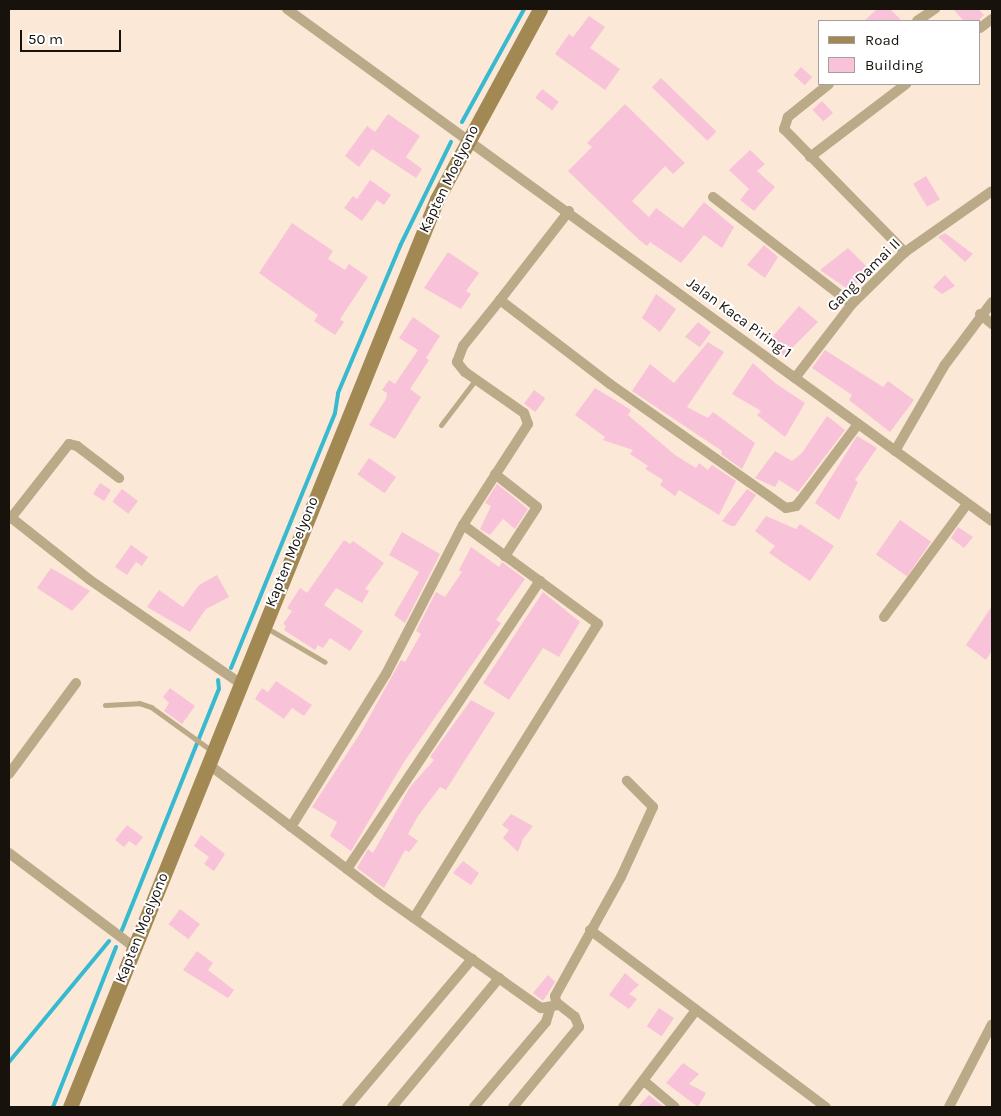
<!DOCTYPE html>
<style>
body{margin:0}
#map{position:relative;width:1001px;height:1116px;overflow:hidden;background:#fce8d6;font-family:Karla,sans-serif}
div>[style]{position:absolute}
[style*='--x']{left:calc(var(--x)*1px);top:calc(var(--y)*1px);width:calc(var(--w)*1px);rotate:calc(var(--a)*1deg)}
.stream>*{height:4px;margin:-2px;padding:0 2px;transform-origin:2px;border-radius:2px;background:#37bad0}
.building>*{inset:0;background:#f8c2d9;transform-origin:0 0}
.lane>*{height:5px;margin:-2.5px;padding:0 2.5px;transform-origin:2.5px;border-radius:2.5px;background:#bbaa87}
.street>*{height:10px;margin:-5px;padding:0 5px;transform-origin:5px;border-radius:5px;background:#bbaa87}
.secondary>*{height:15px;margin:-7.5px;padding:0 7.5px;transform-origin:7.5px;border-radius:7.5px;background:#a28954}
span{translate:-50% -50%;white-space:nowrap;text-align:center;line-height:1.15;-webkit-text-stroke:4px #fff;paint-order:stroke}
.street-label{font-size:15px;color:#18120c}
.frame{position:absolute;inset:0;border:10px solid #18120c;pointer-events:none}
.legend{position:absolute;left:818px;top:20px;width:162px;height:65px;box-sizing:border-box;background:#fff;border:1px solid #a3a09e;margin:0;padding:6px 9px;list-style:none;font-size:15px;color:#18120c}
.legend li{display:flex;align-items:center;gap:10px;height:25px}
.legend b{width:25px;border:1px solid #a3a09e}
.scale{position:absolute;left:20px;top:30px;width:101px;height:22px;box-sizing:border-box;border:2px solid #18120c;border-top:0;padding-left:6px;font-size:15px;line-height:18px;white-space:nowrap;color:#18120c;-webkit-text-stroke:4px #fff;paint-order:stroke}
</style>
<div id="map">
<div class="stream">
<div style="--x:462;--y:122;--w:129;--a:-61.2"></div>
<div style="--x:231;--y:668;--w:275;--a:-67.8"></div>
<div style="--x:335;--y:413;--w:20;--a:-81"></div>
<div style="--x:338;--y:393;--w:160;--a:-67.1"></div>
<div style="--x:400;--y:246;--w:116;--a:-63.9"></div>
<div style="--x:122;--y:930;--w:260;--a:-68.1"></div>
<div style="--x:219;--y:689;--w:9;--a:-96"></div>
<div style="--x:9;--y:1062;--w:157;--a:-50.4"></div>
<div style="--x:53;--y:1107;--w:172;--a:-68.5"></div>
</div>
<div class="building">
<div style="clip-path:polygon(877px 9px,890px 9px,902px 21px,864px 21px)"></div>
<div style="clip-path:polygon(953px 9px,978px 9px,984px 15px,978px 21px,964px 21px)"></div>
<div style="clip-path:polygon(589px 16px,605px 27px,590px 48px,620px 69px,605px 90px,555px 54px,569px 34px,573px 37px)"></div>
<div style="left:801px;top:67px;width:15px;height:11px;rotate:42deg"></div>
<div style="left:661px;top:78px;width:77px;height:13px;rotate:44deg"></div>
<div style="left:542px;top:89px;width:21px;height:11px;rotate:37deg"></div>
<div style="left:822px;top:101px;width:16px;height:13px;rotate:47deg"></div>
<div style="clip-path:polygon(625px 104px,685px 163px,673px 174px,665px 166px,632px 201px,649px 217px,656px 208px,683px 228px,704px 202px,734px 227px,722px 248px,704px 235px,681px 263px,650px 242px,647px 246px,638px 239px,568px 171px,592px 147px,587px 143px)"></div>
<div style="clip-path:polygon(388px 114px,420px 136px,406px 157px,422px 169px,416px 178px,372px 149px,359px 167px,345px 156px,367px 126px,375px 132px)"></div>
<div style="clip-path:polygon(750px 150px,765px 164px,757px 171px,775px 187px,754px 211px,740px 200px,749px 189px,729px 170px)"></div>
<div style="left:926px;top:176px;width:27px;height:15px;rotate:59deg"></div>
<div style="clip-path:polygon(370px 180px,391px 195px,384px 205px,377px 200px,362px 221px,344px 208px,353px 196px,357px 199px)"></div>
<div style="clip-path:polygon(292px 223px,333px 251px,328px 259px,345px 270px,349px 264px,368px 277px,340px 319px,344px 322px,335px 335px,314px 321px,318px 315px,259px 273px)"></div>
<div style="clip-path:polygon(945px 233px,973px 254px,965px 262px,938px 237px)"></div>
<div style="clip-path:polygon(764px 245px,778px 257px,765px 278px,747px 265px)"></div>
<div style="clip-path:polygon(848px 248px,871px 271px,849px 290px,820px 270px)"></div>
<div style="clip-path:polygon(448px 252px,479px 273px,466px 291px,471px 294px,461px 309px,424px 288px)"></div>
<div style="clip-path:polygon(945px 275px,955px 286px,942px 294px,933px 287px)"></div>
<div style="clip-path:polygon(656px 294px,676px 309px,660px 332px,642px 318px)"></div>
<div style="clip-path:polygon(799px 306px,818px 322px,784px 356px,768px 342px)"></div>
<div style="clip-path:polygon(413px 317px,440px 336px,426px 358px,429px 360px,410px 389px,421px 397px,395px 439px,369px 425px,386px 399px,387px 393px,382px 390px,389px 380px,395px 384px,418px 350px,399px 338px)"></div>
<div style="clip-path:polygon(698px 322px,711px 332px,700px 347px,685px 337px)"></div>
<div style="clip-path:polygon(708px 342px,724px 352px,687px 407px,708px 418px,713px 412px,755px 443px,742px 469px,721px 454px,722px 451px,632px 391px,650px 364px,674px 383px)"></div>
<div style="clip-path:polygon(825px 350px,883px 387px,888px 381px,914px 400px,890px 432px,849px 400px,852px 395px,812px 368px)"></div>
<div style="clip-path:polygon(753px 363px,775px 383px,805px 403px,785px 437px,757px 415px,761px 411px,732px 394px)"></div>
<div style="clip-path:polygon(595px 388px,631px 410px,628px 415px,675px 455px,696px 468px,699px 463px,708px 470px,712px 465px,736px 481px,719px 515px,679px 490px,675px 496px,660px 485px,663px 480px,645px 469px,648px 466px,630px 454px,633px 450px,603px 440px,605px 437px,575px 415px)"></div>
<div style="left:534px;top:390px;width:14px;height:17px;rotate:36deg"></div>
<div style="clip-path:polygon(827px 416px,845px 430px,798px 492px,779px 480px,775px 487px,755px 478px,775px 451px,792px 461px,802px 453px)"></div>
<div style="clip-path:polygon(857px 436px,877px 448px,855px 480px,858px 482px,839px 520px,815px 503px)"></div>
<div style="left:369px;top:458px;width:33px;height:20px;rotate:35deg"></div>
<div style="left:100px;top:483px;width:13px;height:13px;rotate:32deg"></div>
<div style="clip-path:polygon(497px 484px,528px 509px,515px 529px,503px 519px,490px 535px,480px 529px,491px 506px,485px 503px)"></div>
<div style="left:122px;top:489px;width:20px;height:16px;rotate:37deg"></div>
<div style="clip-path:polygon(747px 489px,756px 495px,735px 526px,731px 526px,722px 521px)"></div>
<div style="clip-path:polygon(766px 516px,796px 529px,800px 524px,834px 546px,810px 581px,769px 553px,775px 546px,755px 531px)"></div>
<div style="left:900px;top:520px;width:38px;height:42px;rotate:35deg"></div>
<div style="clip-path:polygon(958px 527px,973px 537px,964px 548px,951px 538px)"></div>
<div style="clip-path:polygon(402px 532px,440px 554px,405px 623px,394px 615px,419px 572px,389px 555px)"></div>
<div style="clip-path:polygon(344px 540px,350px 544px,353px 541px,384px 563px,365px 589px,369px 591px,362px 603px,336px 588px,324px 605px,363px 631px,350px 651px,330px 638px,323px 648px,318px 645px,315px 650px,284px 630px,286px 626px,283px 624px,292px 611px,287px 608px,300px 588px,307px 593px)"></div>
<div style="clip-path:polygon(131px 545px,148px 557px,142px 566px,136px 562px,127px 575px,115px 567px)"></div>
<div style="clip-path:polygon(471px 547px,499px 567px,502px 562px,525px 579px,496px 620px,501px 623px,404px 762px,351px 851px,330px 836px,337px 822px,312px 807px,361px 732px,401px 660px,405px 662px,421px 634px,416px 631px,436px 592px,445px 597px,462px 572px,459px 570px)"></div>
<div style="clip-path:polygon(51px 568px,90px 591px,72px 611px,37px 588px)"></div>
<div style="clip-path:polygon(217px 575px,229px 597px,206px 609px,190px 632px,147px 607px,159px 590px,183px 607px,199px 585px)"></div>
<div style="clip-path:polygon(543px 592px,580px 622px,559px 657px,543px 648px,509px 700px,483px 683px)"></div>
<div style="clip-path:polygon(992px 606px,992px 650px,986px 660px,966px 645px)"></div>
<div style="clip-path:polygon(276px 681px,312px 705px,304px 716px,292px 708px,284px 719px,255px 699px,262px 688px,268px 692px)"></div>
<div style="clip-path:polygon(170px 688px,195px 706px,182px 724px,164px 711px,169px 703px,163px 697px)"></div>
<div style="clip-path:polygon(471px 700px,495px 713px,446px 790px,440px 787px,418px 816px,408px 834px,418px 841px,409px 852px,405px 850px,384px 888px,357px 868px,368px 849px,373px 853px,410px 787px,434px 760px,430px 757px)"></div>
<div style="clip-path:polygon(511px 814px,533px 826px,523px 839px,518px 852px,503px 838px,509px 830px,502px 825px)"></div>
<div style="clip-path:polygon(127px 825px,143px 837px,136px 846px,129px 841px,124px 847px,115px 840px)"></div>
<div style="clip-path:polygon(201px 835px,225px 854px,214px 871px,204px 864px,209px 857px,194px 846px)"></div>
<div style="clip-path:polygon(463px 861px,479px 873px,471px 885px,453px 873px)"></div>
<div style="left:180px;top:909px;width:25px;height:19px;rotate:37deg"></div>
<div style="clip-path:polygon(197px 951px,213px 963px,208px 970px,234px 990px,228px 998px,183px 970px)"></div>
<div style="clip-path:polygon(625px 973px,639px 985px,629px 994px,637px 999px,629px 1009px,609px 995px)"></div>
<div style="clip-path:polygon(548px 975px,555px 982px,543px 1001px,533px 993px)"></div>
<div style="left:659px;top:1008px;width:18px;height:22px;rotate:34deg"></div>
<div style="clip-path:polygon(683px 1063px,699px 1074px,689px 1084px,706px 1093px,698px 1107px,666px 1083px)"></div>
<div style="clip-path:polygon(649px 1095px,664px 1107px,638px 1107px)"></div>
</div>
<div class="lane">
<div style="--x:441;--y:425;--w:58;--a:-52.7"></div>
<div style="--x:265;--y:627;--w:69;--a:30.3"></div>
<div style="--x:105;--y:705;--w:34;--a:-3"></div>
<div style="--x:139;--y:703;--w:13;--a:18"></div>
<div style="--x:151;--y:707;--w:75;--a:35.8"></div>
</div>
<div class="street">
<div style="--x:287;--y:9;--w:871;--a:35.99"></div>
<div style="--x:917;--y:21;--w:22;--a:-34"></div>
<div style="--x:980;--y:28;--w:15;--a:-37"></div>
<div style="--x:829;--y:84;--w:53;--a:141.2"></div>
<div style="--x:788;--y:117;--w:13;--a:108"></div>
<div style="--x:784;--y:129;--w:173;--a:45.5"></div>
<div style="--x:810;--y:157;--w:121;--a:-37.2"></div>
<div style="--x:713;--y:197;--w:175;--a:37.6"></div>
<div style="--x:569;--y:211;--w:113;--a:127.8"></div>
<div style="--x:500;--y:300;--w:138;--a:37.4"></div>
<div style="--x:610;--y:384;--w:215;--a:35.2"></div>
<div style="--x:786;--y:508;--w:10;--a:-11"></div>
<div style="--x:796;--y:506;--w:13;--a:-51"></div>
<div style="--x:804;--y:496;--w:90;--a:-53.1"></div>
<div style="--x:980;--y:314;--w:16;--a:40"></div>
<div style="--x:795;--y:378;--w:93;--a:-52.4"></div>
<div style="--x:852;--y:304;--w:74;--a:-44.5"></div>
<div style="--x:905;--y:252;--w:106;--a:-35"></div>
<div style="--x:895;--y:451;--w:98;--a:-60"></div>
<div style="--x:944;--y:366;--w:80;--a:-53.1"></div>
<div style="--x:495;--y:474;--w:53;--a:38.2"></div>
<div style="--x:537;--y:507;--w:59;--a:123.1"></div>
<div style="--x:9;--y:516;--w:103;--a:38.3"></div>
<div style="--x:90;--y:580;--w:182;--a:34.5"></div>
<div style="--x:11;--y:518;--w:94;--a:-51.9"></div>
<div style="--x:69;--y:444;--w:8;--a:14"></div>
<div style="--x:77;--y:446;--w:53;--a:37.3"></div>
<div style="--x:884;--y:617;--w:140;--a:-53.7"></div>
<div style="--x:208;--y:764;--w:212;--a:37.1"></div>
<div style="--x:377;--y:892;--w:201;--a:35.3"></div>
<div style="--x:541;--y:1008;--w:17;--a:-10"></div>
<div style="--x:9;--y:774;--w:113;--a:-53.6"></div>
<div style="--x:291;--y:827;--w:180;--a:-58.2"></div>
<div style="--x:386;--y:674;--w:168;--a:-62.7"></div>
<div style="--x:463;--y:525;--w:120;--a:-57.2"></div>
<div style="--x:528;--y:424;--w:12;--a:-110"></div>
<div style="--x:524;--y:413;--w:72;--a:-145.2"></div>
<div style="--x:465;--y:372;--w:13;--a:-129"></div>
<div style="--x:457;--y:362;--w:17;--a:-69"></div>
<div style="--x:463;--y:346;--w:59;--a:-51.2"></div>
<div style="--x:9;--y:853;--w:156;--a:36.9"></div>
<div style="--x:347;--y:869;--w:347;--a:-56.2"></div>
<div style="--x:414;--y:918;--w:347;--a:-58"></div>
<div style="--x:598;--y:624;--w:167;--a:-143.7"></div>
<div style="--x:590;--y:930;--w:295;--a:36.9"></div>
<div style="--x:644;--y:1081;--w:40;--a:40"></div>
<div style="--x:347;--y:1107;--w:194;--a:-49.8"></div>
<div style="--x:392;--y:1107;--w:168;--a:-50.3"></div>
<div style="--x:474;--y:1107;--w:111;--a:-49.7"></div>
<div style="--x:546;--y:1022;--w:14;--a:-73"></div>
<div style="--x:513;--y:1107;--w:104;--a:-50.5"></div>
<div style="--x:579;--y:1027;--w:11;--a:-112"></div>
<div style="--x:575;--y:1017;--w:24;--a:-142"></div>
<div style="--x:556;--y:1002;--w:6;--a:-99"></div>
<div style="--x:555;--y:996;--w:136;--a:-61"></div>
<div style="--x:621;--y:877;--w:77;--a:-65.4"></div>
<div style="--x:653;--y:807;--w:37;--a:-135"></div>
<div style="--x:623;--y:1107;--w:121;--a:-53"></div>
<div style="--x:949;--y:1107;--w:93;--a:-62.6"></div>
</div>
<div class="secondary">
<div style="--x:70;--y:1107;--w:979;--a:-67.99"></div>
<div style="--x:437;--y:199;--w:216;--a:-61.5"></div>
</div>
<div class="street-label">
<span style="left:449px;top:179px;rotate:-64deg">Kapten Moelyono</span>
<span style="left:864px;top:275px;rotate:-45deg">Gang Damai II</span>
<span style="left:739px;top:318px;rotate:36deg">Jalan Kaca Piring 1</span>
<span style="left:292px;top:552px;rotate:-68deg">Kapten Moelyono</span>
<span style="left:142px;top:928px;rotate:-68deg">Kapten Moelyono</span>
</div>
<div class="frame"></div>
<ul class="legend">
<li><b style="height:6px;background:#a28954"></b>Road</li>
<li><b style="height:14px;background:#f8c2d9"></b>Building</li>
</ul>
<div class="scale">50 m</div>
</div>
